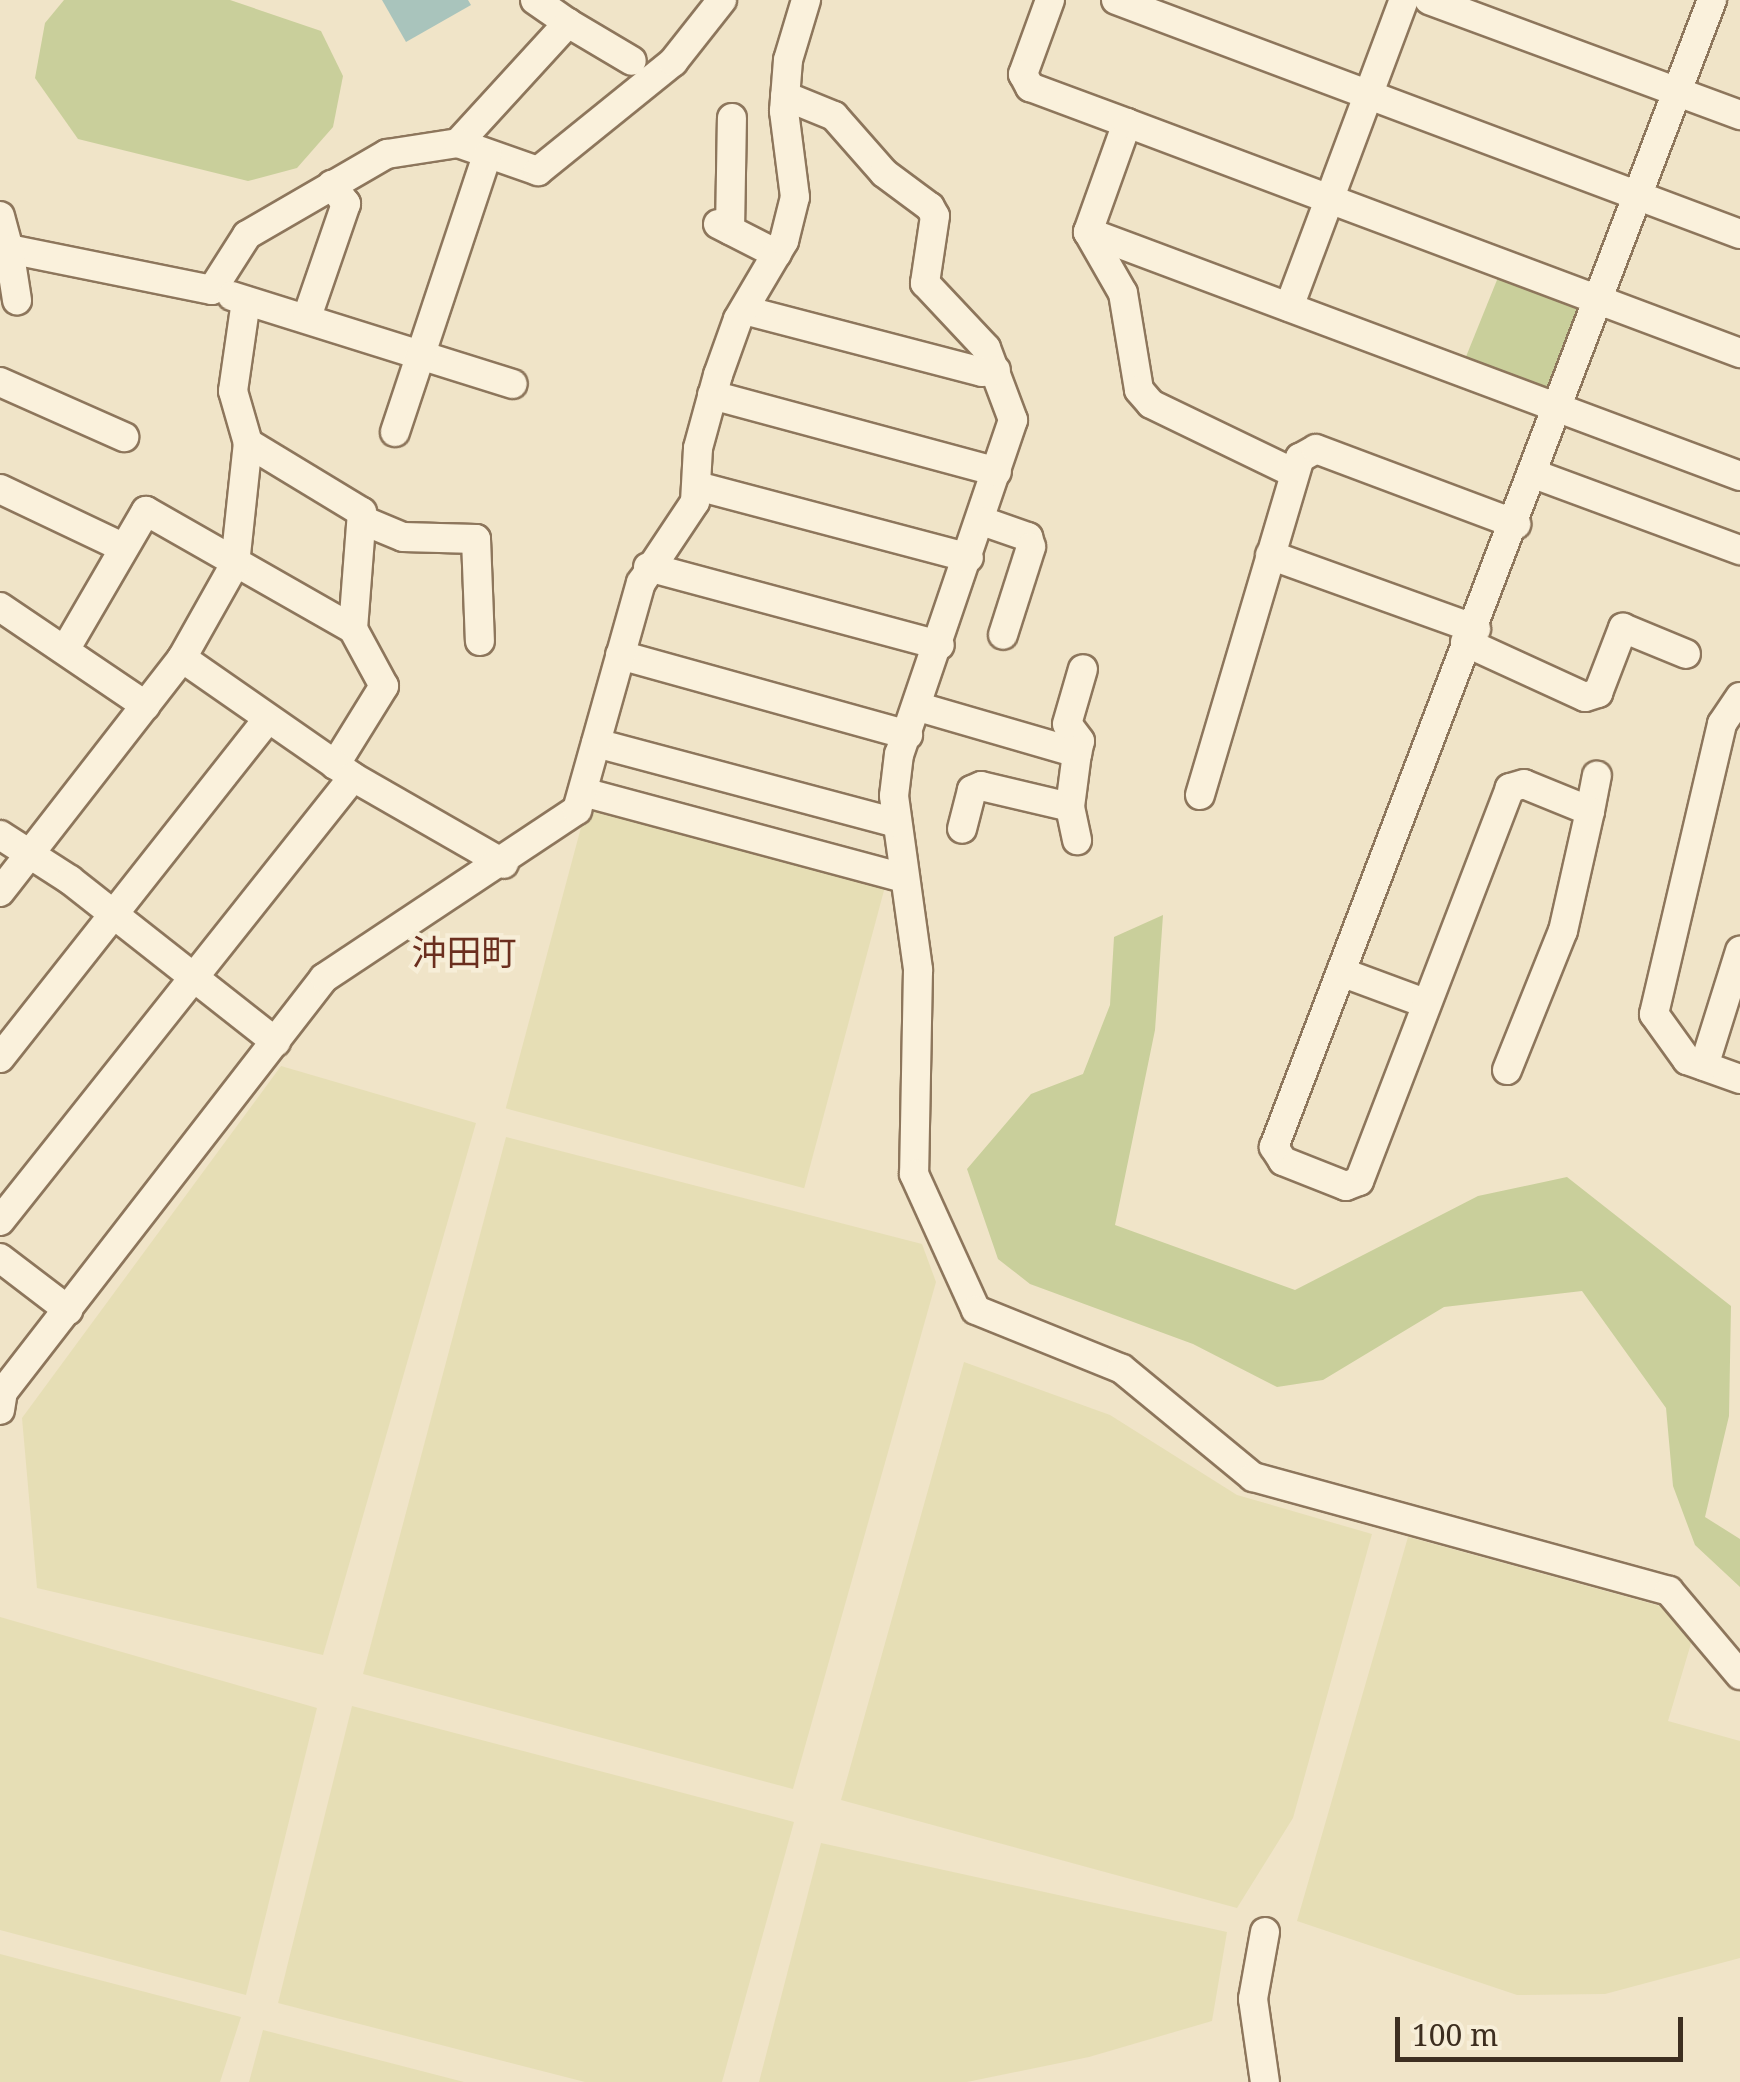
<!DOCTYPE html>
<meta charset="utf-8">
<style>
body{margin:0}
#map{position:relative;width:1740px;height:2082px;overflow:hidden;background:#f0e4c8;font-family:"Noto Serif","Noto Sans JP",serif}
div>[style]{position:absolute}
[style*='--x']{left:calc(var(--x)*1px);top:calc(var(--y)*1px);width:calc(var(--w)*1px);rotate:calc(var(--a)*1deg)}
.farmland>*{inset:0;background:#e6deb5;transform-origin:0 0}
.green>*{inset:0;background:#c9cf9b;transform-origin:0 0}
.water>*{inset:0;background:#a9c4bc}
.roads{filter:drop-shadow(2px 0 #8d765c) drop-shadow(-2px 0 #8d765c) drop-shadow(0 2px #8d765c) drop-shadow(0 -2px #8d765c)}
.minor>*{height:28px;margin:-14px;padding:0 14px;transform-origin:14px;border-radius:14px;background:#faf1dc}
span{translate:-50% -50%;white-space:nowrap;text-align:center;line-height:1.15;-webkit-text-stroke:9px #f7eed8;paint-order:stroke}
.quarter-label{font-size:35px;color:#6b2e1e}
.scale{position:absolute;left:1395px;top:2017px;width:288px;height:45px;box-sizing:border-box;border:5px solid #3d2e20;border-top:0;padding-left:12px;font-size:30px;line-height:35px;white-space:nowrap;color:#3d2e20;-webkit-text-stroke:8px #f7eed8;paint-order:stroke}
</style>
<div id="map">
<div class="farmland">
<div style="left:587px;top:805px;width:309px;height:314px;rotate:15deg"></div>
<div style="clip-path:polygon(281px 1066px,476px 1123px,323px 1655px,37px 1588px,22px 1418px)"></div>
<div style="clip-path:polygon(506px 1137px,922px 1244px,936px 1282px,793px 1789px,363px 1674px)"></div>
<div style="clip-path:polygon(964px 1362px,1110px 1415px,1237px 1495px,1372px 1534px,1293px 1818px,1237px 1908px,841px 1800px)"></div>
<div style="clip-path:polygon(1408px 1537px,1671px 1609px,1692px 1640px,1668px 1721px,1740px 1741px,1740px 1958px,1605px 1994px,1517px 1995px,1297px 1921px)"></div>
<div style="clip-path:polygon(0 1617px,317px 1708px,246px 1995px,0 1930px)"></div>
<div style="clip-path:polygon(352px 1706px,794px 1822px,722px 2082px,585px 2082px,278px 2003px)"></div>
<div style="clip-path:polygon(821px 1843px,1227px 1932px,1212px 2021px,1089px 2057px,967px 2082px,759px 2082px)"></div>
<div style="clip-path:polygon(0 1954px,241px 2017px,220px 2082px,0 2082px)"></div>
<div style="clip-path:polygon(263px 2030px,464px 2082px,249px 2082px)"></div>
</div>
<div class="green">
<div style="clip-path:polygon(64px 0,230px 0,321px 31px,343px 76px,333px 127px,297px 168px,248px 181px,78px 139px,35px 78px,45px 23px)"></div>
<div style="left:1499px;top:275px;width:87px;height:89px;rotate:22deg"></div>
<div style="clip-path:polygon(1163px 915px,1155px 1030px,1115px 1225px,1295px 1290px,1478px 1196px,1567px 1177px,1731px 1306px,1729px 1416px,1705px 1517px,1740px 1539px,1740px 1587px,1695px 1545px,1673px 1486px,1666px 1408px,1582px 1291px,1444px 1307px,1323px 1380px,1277px 1387px,1193px 1344px,1030px 1284px,998px 1259px,967px 1169px,1031px 1094px,1083px 1074px,1110px 1005px,1114px 937px)"></div>
</div>
<div class="water">
<div style="clip-path:polygon(382px 0,468px 0,471px 5px,406px 42px)"></div>
</div>
<div class="roads">
<div class="minor">
<div style="--x:535;--y:0;--w:40;--a:34.9"></div>
<div style="--x:1050;--y:0;--w:79;--a:110"></div>
<div style="--x:1023;--y:74;--w:15;--a:62"></div>
<div style="--x:1030;--y:87;--w:103;--a:20.4"></div>
<div style="--x:1127;--y:123;--w:116;--a:109.7"></div>
<div style="--x:1088;--y:232;--w:696;--a:20.52"></div>
<div style="--x:1116;--y:0;--w:666;--a:20.56"></div>
<div style="--x:1429;--y:0;--w:332;--a:20.3"></div>
<div style="--x:785;--y:96;--w:53;--a:22.2"></div>
<div style="--x:834;--y:116;--w:76;--a:48.7"></div>
<div style="--x:884;--y:173;--w:57;--a:36.5"></div>
<div style="--x:930;--y:207;--w:10;--a:61"></div>
<div style="--x:935;--y:216;--w:68;--a:98.5"></div>
<div style="--x:925;--y:283;--w:89;--a:46.8"></div>
<div style="--x:986;--y:348;--w:77;--a:69.4"></div>
<div style="--x:1013;--y:420;--w:353;--a:108.8"></div>
<div style="--x:899;--y:754;--w:42;--a:96.8"></div>
<div style="--x:894;--y:796;--w:176;--a:82.1"></div>
<div style="--x:918;--y:970;--w:204;--a:91.1"></div>
<div style="--x:914;--y:1174;--w:149;--a:65.5"></div>
<div style="--x:976;--y:1310;--w:157;--a:22"></div>
<div style="--x:1122;--y:1369;--w:170;--a:39.5"></div>
<div style="--x:1253;--y:1477;--w:431;--a:15.3"></div>
<div style="--x:1669;--y:1591;--w:110;--a:49.8"></div>
<div style="--x:1127;--y:123;--w:655;--a:20.57"></div>
<div style="--x:458;--y:143;--w:163;--a:-47.5"></div>
<div style="--x:568;--y:23;--w:74;--a:30.7"></div>
<div style="--x:0;--y:216;--w:34;--a:75"></div>
<div style="--x:9;--y:249;--w:207;--a:11.4"></div>
<div style="--x:212;--y:290;--w:65;--a:-57.5"></div>
<div style="--x:247;--y:235;--w:162;--a:-30.1"></div>
<div style="--x:387;--y:154;--w:72;--a:-8.8"></div>
<div style="--x:458;--y:143;--w:85;--a:19.3"></div>
<div style="--x:538;--y:171;--w:174;--a:-38.9"></div>
<div style="--x:673;--y:62;--w:79;--a:-51.7"></div>
<div style="--x:718;--y:224;--w:66;--a:27"></div>
<div style="--x:730;--y:230;--w:112;--a:-89"></div>
<div style="--x:1088;--y:232;--w:70;--a:60.2"></div>
<div style="--x:1123;--y:293;--w:98;--a:80.6"></div>
<div style="--x:1139;--y:390;--w:18;--a:49"></div>
<div style="--x:1151;--y:404;--w:159;--a:25.8"></div>
<div style="--x:0;--y:253;--w:10;--a:-24"></div>
<div style="--x:9;--y:249;--w:52;--a:81.1"></div>
<div style="--x:232;--y:296;--w:294;--a:17.4"></div>
<div style="--x:1289;--y:307;--w:328;--a:-69.5"></div>
<div style="--x:744;--y:310;--w:246;--a:14.6"></div>
<div style="--x:982;--y:372;--w:14;--a:-8"></div>
<div style="--x:307;--y:317;--w:120;--a:-71"></div>
<div style="--x:346;--y:204;--w:24;--a:-126"></div>
<div style="--x:0;--y:382;--w:136;--a:23.9"></div>
<div style="--x:712;--y:395;--w:295;--a:15.1"></div>
<div style="--x:395;--y:432;--w:292;--a:-71.6"></div>
<div style="--x:248;--y:443;--w:133;--a:31.2"></div>
<div style="--x:362;--y:512;--w:117;--a:94.4"></div>
<div style="--x:353;--y:629;--w:65;--a:61.5"></div>
<div style="--x:384;--y:686;--w:93;--a:121.8"></div>
<div style="--x:1534;--y:474;--w:220;--a:20.3"></div>
<div style="--x:701;--y:487;--w:277;--a:14.8"></div>
<div style="--x:0;--y:489;--w:137;--a:25.4"></div>
<div style="--x:362;--y:520;--w:44;--a:22.5"></div>
<div style="--x:403;--y:537;--w:73;--a:1.6"></div>
<div style="--x:476;--y:539;--w:102;--a:87.8"></div>
<div style="--x:982;--y:521;--w:49;--a:19.2"></div>
<div style="--x:1028;--y:537;--w:10;--a:73"></div>
<div style="--x:1031;--y:547;--w:92;--a:107.7"></div>
<div style="--x:1270;--y:555;--w:219;--a:19.8"></div>
<div style="--x:648;--y:567;--w:302;--a:15"></div>
<div style="--x:0;--y:607;--w:176;--a:34.1"></div>
<div style="--x:1465;--y:642;--w:132;--a:24.6"></div>
<div style="--x:1585;--y:697;--w:14;--a:-17"></div>
<div style="--x:1598;--y:693;--w:70;--a:-69"></div>
<div style="--x:1623;--y:628;--w:68;--a:22.4"></div>
<div style="--x:65;--y:650;--w:161;--a:-59.8"></div>
<div style="--x:146;--y:511;--w:238;--a:29.7"></div>
<div style="--x:620;--y:655;--w:299;--a:15.5"></div>
<div style="--x:182;--y:658;--w:208;--a:34.8"></div>
<div style="--x:353;--y:777;--w:174;--a:29.9"></div>
<div style="--x:1740;--y:697;--w:32;--a:124"></div>
<div style="--x:1722;--y:724;--w:298;--a:103.2"></div>
<div style="--x:1654;--y:1014;--w:57;--a:54.3"></div>
<div style="--x:1687;--y:1060;--w:56;--a:19.7"></div>
<div style="--x:919;--y:707;--w:165;--a:16.2"></div>
<div style="--x:1077;--y:753;--w:54;--a:97.4"></div>
<div style="--x:1070;--y:807;--w:91;--a:-166.7"></div>
<div style="--x:981;--y:786;--w:10;--a:156"></div>
<div style="--x:972;--y:790;--w:40;--a:104.4"></div>
<div style="--x:596;--y:743;--w:310;--a:14.9"></div>
<div style="--x:1077;--y:753;--w:12;--a:-76"></div>
<div style="--x:1080;--y:741;--w:21;--a:-127"></div>
<div style="--x:1067;--y:724;--w:57;--a:-73.8"></div>
<div style="--x:583;--y:792;--w:333;--a:15"></div>
<div style="--x:1200;--y:795;--w:352;--a:-73.5"></div>
<div style="--x:1300;--y:458;--w:18;--a:-29"></div>
<div style="--x:1316;--y:449;--w:214;--a:20.6"></div>
<div style="--x:1070;--y:807;--w:34;--a:78"></div>
<div style="--x:1590;--y:811;--w:36;--a:-79"></div>
<div style="--x:0;--y:835;--w:83;--a:32.7"></div>
<div style="--x:70;--y:880;--w:262;--a:38.2"></div>
<div style="--x:0;--y:892;--w:296;--a:-52.1"></div>
<div style="--x:182;--y:658;--w:108;--a:-60.6"></div>
<div style="--x:235;--y:564;--w:122;--a:-83.9"></div>
<div style="--x:248;--y:443;--w:54;--a:-106.1"></div>
<div style="--x:233;--y:391;--w:91;--a:-81.8"></div>
<div style="--x:1341;--y:972;--w:90;--a:20.3"></div>
<div style="--x:0;--y:1058;--w:432;--a:-51.7"></div>
<div style="--x:1704;--y:1066;--w:121;--a:-72.6"></div>
<div style="--x:1507;--y:1070;--w:150;--a:-68.1"></div>
<div style="--x:1563;--y:931;--w:123;--a:-77.3"></div>
<div style="--x:1590;--y:811;--w:71;--a:-157.8"></div>
<div style="--x:1524;--y:784;--w:15;--a:164"></div>
<div style="--x:1510;--y:788;--w:421;--a:111"></div>
<div style="--x:1359;--y:1181;--w:14;--a:159"></div>
<div style="--x:1346;--y:1186;--w:68;--a:-158.4"></div>
<div style="--x:1283;--y:1161;--w:17;--a:-123"></div>
<div style="--x:1274;--y:1147;--w:1228;--a:-69.1"></div>
<div style="--x:0;--y:1221;--w:567;--a:-51.51"></div>
<div style="--x:0;--y:1258;--w:86;--a:37.4"></div>
<div style="--x:0;--y:1410;--w:18;--a:-81"></div>
<div style="--x:3;--y:1392;--w:524;--a:-52.21"></div>
<div style="--x:324;--y:978;--w:304;--a:-33.6"></div>
<div style="--x:577;--y:810;--w:236;--a:-74.3"></div>
<div style="--x:641;--y:583;--w:97;--a:-56.3"></div>
<div style="--x:695;--y:502;--w:54;--a:-86.8"></div>
<div style="--x:698;--y:448;--w:76;--a:-74.7"></div>
<div style="--x:718;--y:375;--w:59;--a:-70.3"></div>
<div style="--x:738;--y:319;--w:91;--a:-59.5"></div>
<div style="--x:784;--y:241;--w:45;--a:-76"></div>
<div style="--x:795;--y:197;--w:87;--a:-97.3"></div>
<div style="--x:784;--y:111;--w:51;--a:-85.5"></div>
<div style="--x:788;--y:60;--w:63;--a:-73.3"></div>
<div style="--x:1265;--y:1932;--w:68;--a:100.2"></div>
<div style="--x:1253;--y:1999;--w:84;--a:81.8"></div>
</div>
</div>
<div class="quarter-label">
<span style="left:464px;top:952px">沖田町</span>
</div>
<div class="scale">100 m</div>
</div>
